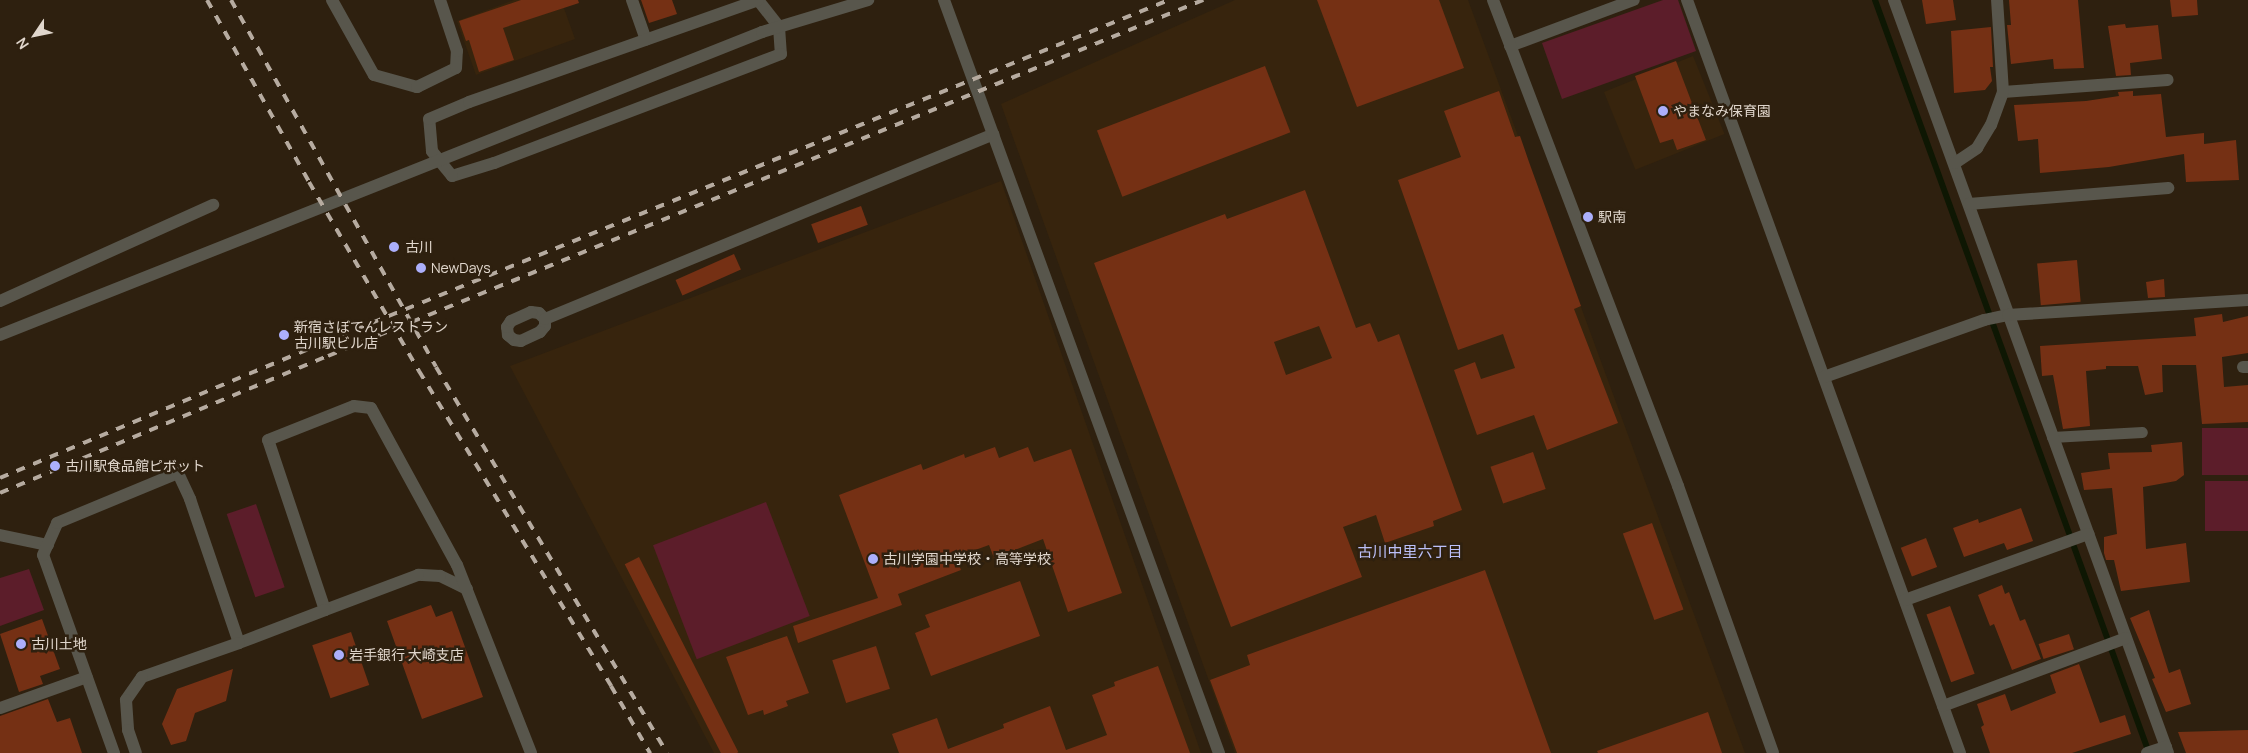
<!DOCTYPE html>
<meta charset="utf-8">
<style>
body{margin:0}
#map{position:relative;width:2248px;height:753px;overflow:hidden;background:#2e200f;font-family:Manrope,"Noto Sans JP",sans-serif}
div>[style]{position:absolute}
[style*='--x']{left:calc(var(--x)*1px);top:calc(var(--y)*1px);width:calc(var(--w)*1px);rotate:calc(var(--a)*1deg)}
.built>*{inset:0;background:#37240d;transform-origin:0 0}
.green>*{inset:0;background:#5c1d2a;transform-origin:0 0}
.stream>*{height:6px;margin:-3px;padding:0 3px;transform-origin:3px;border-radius:3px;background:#0e1703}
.building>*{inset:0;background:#753014;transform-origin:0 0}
.service>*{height:11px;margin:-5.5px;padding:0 5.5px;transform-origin:5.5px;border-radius:5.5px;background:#58564c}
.minor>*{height:12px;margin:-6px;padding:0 6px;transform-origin:6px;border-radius:6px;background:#58564c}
.tertiary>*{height:12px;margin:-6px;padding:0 6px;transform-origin:6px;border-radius:6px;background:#58564c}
.rail>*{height:4px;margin-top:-2px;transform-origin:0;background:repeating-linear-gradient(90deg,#b6aba0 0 9px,transparent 0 18px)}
.dots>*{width:14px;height:14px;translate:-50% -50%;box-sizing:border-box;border:2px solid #2e200f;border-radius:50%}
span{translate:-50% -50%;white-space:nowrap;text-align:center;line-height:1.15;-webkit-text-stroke:5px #2e200f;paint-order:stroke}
.poi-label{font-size:14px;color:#e0d6cc}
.left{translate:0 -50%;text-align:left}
.neighbourhood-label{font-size:15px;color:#bcc0f9}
.north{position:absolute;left:10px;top:10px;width:50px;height:50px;-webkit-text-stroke:4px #2e200f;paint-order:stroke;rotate:236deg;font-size:14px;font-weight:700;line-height:20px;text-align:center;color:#e0d6cc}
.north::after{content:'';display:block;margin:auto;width:18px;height:22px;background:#e0d6cc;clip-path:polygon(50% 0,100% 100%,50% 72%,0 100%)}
</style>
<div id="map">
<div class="built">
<div style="clip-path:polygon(514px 0,561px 0,575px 39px,476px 75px,457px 21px)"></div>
<div style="clip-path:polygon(1235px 0,1468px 0,1745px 753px,1235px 753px,1001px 104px)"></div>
<div style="left:1693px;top:56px;width:84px;height:96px;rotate:68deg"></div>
<div style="clip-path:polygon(1001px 181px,1201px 753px,714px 753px,510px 366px)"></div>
</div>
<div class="green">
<div style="clip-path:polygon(1663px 0,1678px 0,1696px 51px,1562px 99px,1542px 43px)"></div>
<div style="left:2248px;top:428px;width:47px;height:46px;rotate:90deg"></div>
<div style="left:2248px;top:481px;width:50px;height:43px;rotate:90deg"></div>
<div style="left:766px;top:502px;width:122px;height:121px;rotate:69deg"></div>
<div style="left:256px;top:504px;width:88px;height:31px;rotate:71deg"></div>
<div style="clip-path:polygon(29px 569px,44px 610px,0 626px,0 578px)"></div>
</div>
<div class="stream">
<div style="--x:1875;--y:0;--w:801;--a:70"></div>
</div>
<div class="building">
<div style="clip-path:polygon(521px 0,578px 0,579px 3px,503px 28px,514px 60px,479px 72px,469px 40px,466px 41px,459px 21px)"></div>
<div style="clip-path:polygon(641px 0,672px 0,677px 14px,649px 23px)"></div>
<div style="clip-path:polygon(1317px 0,1439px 0,1464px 68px,1357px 107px)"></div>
<div style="clip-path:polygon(1922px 0,1953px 0,1956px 20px,1926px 24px)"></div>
<div style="clip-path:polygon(2009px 0,2078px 0,2084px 68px,2054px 69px,2053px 59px,2011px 64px,2007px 25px,2011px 25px)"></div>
<div style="clip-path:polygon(2170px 0,2197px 0,2198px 15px,2172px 17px)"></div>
<div style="clip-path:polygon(2125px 24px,2126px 28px,2158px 25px,2162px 59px,2130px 63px,2131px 75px,2116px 76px,2108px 26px)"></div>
<div style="clip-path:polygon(1991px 27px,1993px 67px,1990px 67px,1992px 81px,1985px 90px,1954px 93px,1951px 31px)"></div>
<div style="clip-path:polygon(1676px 61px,1706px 140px,1677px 150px,1673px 139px,1660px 143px,1635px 76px)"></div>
<div style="left:1265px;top:66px;width:71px;height:180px;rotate:69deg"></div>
<div style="clip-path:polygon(1499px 91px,1515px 137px,1520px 136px,1529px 162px,1581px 306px,1574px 309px,1618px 423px,1547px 450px,1534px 415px,1477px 435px,1454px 370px,1475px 362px,1481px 379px,1515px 368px,1503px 334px,1458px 350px,1398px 180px,1461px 157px,1444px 111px)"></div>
<div style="clip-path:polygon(2133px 91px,2133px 96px,2161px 94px,2166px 137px,2204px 133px,2204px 144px,2236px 140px,2239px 180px,2186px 182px,2184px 154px,2109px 167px,2040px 173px,2038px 139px,2018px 141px,2014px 105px,2086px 101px,2119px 96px,2118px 92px)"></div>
<div style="clip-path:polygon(evenodd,1305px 190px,1356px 328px,1370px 323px,1378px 342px,1399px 334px,1462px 510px,1433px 521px,1434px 526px,1385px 543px,1376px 515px,1343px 527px,1362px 577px,1231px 627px,1094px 263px,1225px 214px,1227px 219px,1305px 190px,1319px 326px,1332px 358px,1286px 375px,1274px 342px,1319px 326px)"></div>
<div style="left:861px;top:206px;width:20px;height:53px;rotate:70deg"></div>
<div style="left:734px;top:254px;width:17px;height:64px;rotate:66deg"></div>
<div style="left:2077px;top:260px;width:42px;height:40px;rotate:85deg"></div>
<div style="clip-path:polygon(2164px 279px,2165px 297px,2148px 298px,2146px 282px)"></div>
<div style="clip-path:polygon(2222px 314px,2223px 322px,2248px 316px,2248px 353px,2222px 357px,2224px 387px,2248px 385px,2248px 422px,2202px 424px,2196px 365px,2162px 365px,2163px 392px,2145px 395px,2138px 366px,2106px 366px,2106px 369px,2086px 371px,2090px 426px,2063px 429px,2053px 375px,2042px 376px,2040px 346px,2196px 336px,2194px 318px)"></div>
<div style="clip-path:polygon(2182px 442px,2184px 475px,2176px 481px,2143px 487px,2146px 549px,2186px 543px,2190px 582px,2121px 591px,2114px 560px,2106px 560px,2104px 553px,2104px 537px,2117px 534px,2112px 488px,2084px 490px,2081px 473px,2110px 469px,2108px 453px,2152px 452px,2151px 445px)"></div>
<div style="clip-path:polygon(995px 447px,999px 458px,1028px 447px,1034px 462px,1071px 449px,1122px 593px,1068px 612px,1043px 539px,994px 558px,989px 545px,956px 557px,961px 570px,898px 594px,902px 605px,798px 643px,793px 626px,878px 598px,839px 495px,921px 464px,923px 470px,964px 454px,965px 458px)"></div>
<div style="left:1533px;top:452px;width:39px;height:45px;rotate:71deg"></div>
<div style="clip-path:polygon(2021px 508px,2033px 541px,2007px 550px,2004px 543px,1964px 557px,1953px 528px,1978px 519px,1979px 523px)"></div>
<div style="left:1652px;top:523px;width:92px;height:31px;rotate:70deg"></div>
<div style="left:1926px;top:538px;width:31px;height:27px;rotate:69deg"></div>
<div style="left:639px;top:557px;width:219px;height:16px;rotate:63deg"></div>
<div style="clip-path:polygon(1485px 570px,1551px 753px,1237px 753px,1210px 680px,1250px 665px,1247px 655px)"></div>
<div style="clip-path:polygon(1020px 581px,1040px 636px,931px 676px,915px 633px,930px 627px,925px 615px)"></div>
<div style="clip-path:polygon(2002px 585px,2005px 594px,2009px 592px,2020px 621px,2025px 619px,2041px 659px,2012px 670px,1994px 624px,1990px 626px,1978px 595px)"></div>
<div style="clip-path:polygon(431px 605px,436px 617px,452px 611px,483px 697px,422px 719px,387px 621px)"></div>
<div style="left:1950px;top:606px;width:72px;height:25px;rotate:70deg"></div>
<div style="clip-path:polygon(2149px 610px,2169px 673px,2180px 669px,2191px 704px,2166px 712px,2152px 679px,2155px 678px,2130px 618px)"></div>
<div style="clip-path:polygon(42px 619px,60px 669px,40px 676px,43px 684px,19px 692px,0 634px)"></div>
<div style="left:351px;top:632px;width:56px;height:41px;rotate:71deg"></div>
<div style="left:2069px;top:634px;width:16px;height:32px;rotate:72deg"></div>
<div style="clip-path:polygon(787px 636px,809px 693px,786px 701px,788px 706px,764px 715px,763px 710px,748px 715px,726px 657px)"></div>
<div style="left:876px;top:646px;width:45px;height:46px;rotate:72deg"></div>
<div style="clip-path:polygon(2079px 664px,2100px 723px,2125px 715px,2131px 734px,2072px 753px,1990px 753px,1981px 727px,1984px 725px,1977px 704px,2005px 694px,2011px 711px,2056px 693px,2050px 675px)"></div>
<div style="clip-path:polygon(1158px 666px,1190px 753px,899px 753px,892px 734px,937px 718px,948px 749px,1004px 728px,1003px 724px,1050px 706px,1066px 750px,1107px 735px,1092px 695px,1115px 686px,1114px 682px)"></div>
<div style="clip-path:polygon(233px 669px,226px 701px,195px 713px,186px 741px,171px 745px,162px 724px,177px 689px)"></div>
<div style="clip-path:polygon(48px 699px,57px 722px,70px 718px,82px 753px,0 753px,0 716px)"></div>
<div style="clip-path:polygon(1708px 712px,1722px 753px,1598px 753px,1597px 751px)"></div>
<div style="clip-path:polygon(2248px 730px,2248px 753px,2186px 753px,2178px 732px)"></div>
</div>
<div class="service">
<div style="--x:2052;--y:437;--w:90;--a:-3.2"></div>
</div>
<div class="minor">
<div style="--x:632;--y:0;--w:42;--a:70.7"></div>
<div style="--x:758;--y:0;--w:34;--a:52"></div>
<div style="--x:779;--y:27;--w:27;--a:86"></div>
<div style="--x:781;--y:54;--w:307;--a:159.2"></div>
<div style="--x:494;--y:163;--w:44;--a:162.8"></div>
<div style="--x:452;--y:176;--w:32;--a:-129"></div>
<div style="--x:432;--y:151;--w:32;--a:-95"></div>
<div style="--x:429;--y:119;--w:43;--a:-23"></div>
<div style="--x:469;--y:102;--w:306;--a:-19.4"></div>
<div style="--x:1687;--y:0;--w:801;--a:70.07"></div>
<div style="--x:1894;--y:0;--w:801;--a:70"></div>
<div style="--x:1510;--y:46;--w:132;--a:-20.4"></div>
<div style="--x:2003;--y:92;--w:165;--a:-4.2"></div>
<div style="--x:1955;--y:163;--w:27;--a:-34"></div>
<div style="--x:1977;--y:148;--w:27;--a:-59"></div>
<div style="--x:1991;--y:125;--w:35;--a:-70"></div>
<div style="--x:2003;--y:92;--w:92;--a:-93.7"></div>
<div style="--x:1969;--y:204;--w:200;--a:-4.6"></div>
<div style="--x:0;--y:301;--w:234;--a:-24.3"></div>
<div style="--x:531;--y:312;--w:8;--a:7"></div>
<div style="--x:539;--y:313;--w:8;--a:45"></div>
<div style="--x:545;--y:319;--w:7;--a:90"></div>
<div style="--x:545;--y:326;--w:8;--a:130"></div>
<div style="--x:540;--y:332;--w:21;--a:155"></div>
<div style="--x:521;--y:341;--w:7;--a:-172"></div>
<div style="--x:514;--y:340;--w:8;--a:-140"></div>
<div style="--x:508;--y:335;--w:8;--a:-97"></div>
<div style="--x:507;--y:327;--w:7;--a:-56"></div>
<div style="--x:511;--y:321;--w:22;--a:-24"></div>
<div style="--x:545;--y:319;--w:485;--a:-22.4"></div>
<div style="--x:2243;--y:367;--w:5;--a:0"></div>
<div style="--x:1824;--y:377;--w:170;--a:-19.6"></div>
<div style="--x:1984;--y:320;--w:25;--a:-12"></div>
<div style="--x:2008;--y:315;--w:240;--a:-3.6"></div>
<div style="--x:0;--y:535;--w:49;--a:11.8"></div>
<div style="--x:467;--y:589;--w:30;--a:-154"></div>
<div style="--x:440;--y:576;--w:22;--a:-177"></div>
<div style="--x:418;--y:575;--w:99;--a:159.4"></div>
<div style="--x:325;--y:610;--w:179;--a:-108.5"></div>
<div style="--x:268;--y:440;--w:92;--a:-21.6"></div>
<div style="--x:354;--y:406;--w:17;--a:7"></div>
<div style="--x:371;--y:408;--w:179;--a:61.3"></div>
<div style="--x:457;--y:565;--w:202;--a:68.5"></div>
<div style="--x:1905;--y:600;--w:195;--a:-19.8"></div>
<div style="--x:239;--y:643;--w:92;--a:-21"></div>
<div style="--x:1943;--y:706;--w:195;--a:-20.4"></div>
<div style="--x:0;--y:708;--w:92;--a:-19.6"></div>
<div style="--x:2147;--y:753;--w:20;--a:-18"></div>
</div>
<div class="tertiary">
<div style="--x:332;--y:0;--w:86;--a:60.8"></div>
<div style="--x:374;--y:75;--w:45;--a:15.6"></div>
<div style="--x:417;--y:87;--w:43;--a:-26"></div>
<div style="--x:456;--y:68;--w:17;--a:-87"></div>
<div style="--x:457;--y:51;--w:54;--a:-108.4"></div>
<div style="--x:944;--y:0;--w:802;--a:69.94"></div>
<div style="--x:1493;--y:0;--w:520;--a:69.16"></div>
<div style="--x:1678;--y:486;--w:283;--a:70.4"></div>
<div style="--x:0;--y:335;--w:820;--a:-21.68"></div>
<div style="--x:762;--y:32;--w:111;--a:-16.8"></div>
<div style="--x:114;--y:753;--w:210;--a:-109.7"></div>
<div style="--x:43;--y:555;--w:35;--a:-66"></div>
<div style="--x:57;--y:523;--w:131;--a:-22.5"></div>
<div style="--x:178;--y:473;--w:29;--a:65"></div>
<div style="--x:190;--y:499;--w:152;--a:71.2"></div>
<div style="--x:239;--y:643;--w:103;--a:160.7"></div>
<div style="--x:142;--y:677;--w:28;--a:125"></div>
<div style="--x:126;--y:700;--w:30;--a:86"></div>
<div style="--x:128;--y:730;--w:24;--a:71"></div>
</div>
<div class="rail">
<div style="--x:207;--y:0;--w:209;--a:60.7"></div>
<div style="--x:309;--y:182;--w:219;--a:59.8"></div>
<div style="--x:419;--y:371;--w:369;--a:58.6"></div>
<div style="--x:611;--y:686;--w:78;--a:59.8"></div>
<div style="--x:231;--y:0;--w:420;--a:60.8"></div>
<div style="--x:436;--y:367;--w:450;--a:59.1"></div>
<div style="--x:0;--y:478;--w:349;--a:-22.7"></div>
<div style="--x:322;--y:343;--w:914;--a:-22.05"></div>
<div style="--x:0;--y:493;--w:355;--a:-22.7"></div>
<div style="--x:328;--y:356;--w:945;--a:-22.14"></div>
</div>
<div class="dots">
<div style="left:1663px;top:111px;background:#acaffb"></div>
<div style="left:1588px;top:217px;background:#acaffb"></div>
<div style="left:394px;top:247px;background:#acaffb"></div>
<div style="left:421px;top:268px;background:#acaffb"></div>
<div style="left:284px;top:335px;background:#acaffb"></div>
<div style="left:55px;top:466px;background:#acaffb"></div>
<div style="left:873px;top:559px;background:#acaffb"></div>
<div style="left:21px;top:644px;background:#acaffb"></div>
<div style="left:339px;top:655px;background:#acaffb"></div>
</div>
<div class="poi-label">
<span class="left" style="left:1673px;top:111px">やまなみ保育園</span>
<span class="left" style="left:1598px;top:217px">駅南</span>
<span class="left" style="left:405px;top:247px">古川</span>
<span class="left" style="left:431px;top:268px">NewDays</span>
<span class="left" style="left:294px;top:335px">新宿さぼてんレストラン<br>古川駅ビル店</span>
<span class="left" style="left:65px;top:466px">古川駅食品館ピボット</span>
<span class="left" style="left:883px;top:559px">古川学園中学校・高等学校</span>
<span class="left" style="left:31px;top:644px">古川土地</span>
<span class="left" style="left:349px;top:655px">岩手銀行 大崎支店</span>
</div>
<div class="neighbourhood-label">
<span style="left:1410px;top:552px">古川中里六丁目</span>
</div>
<div class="north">N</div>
</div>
